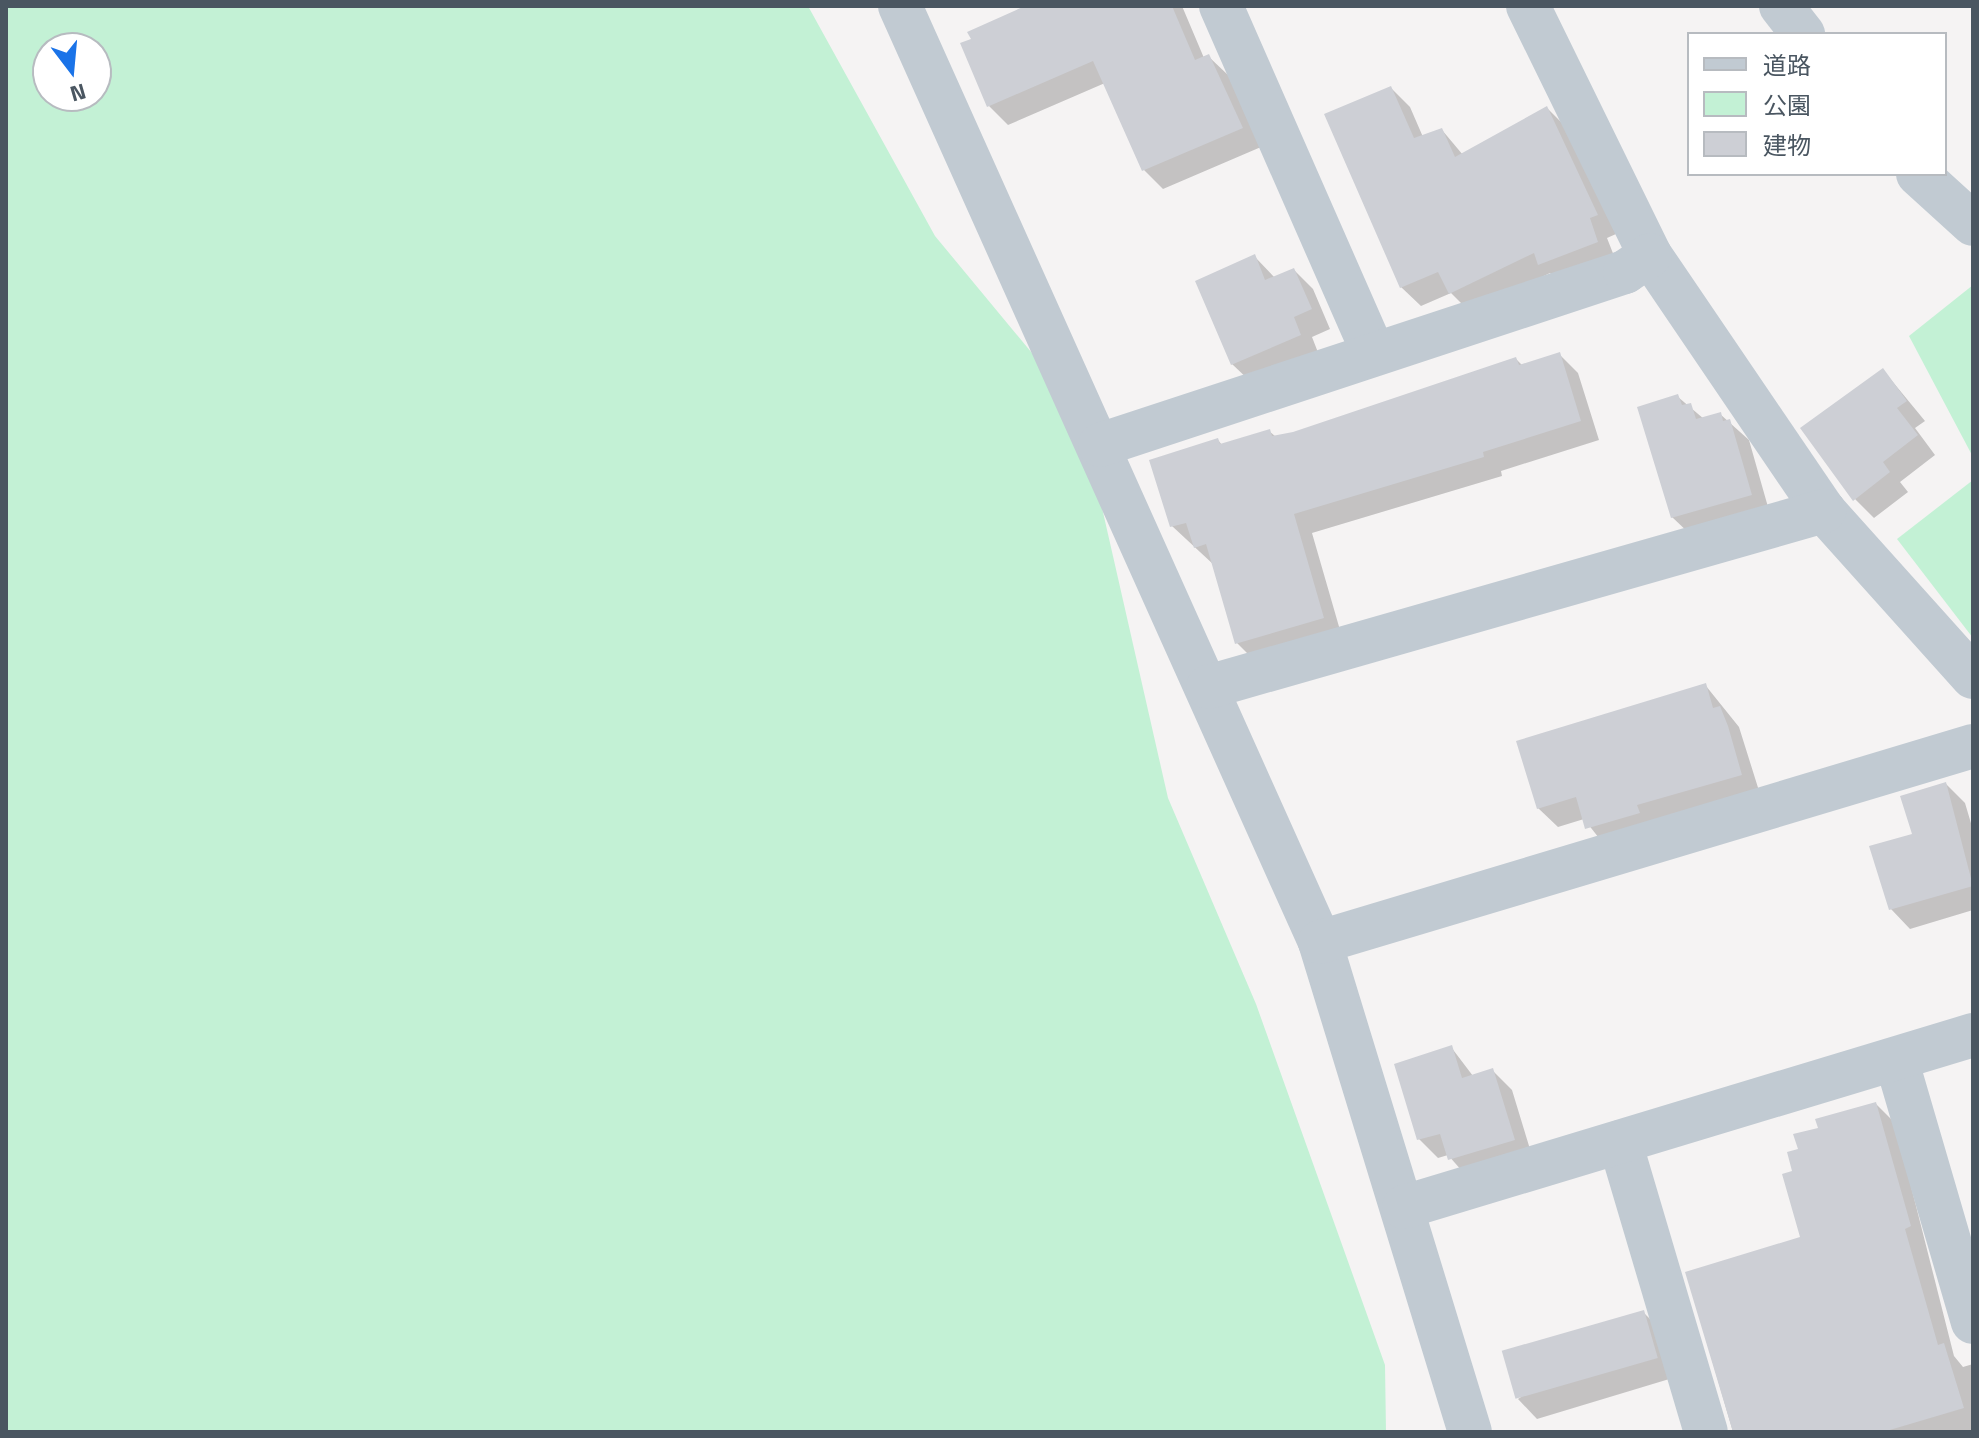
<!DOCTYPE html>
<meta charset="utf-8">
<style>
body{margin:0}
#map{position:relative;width:1979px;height:1438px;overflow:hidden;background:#f5f3f3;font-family:"Titillium Web","Noto Sans JP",sans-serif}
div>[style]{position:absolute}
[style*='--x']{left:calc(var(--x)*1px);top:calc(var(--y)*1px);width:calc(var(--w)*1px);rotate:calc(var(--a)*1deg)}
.green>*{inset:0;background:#c3f1d5}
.shadow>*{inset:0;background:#0003}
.building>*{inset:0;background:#cdcfd5;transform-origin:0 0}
.minor>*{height:44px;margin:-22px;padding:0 22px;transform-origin:22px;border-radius:22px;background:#c1cad2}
span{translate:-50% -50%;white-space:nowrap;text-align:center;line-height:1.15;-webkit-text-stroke:6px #fff;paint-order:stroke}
.frame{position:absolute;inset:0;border:8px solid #4a5661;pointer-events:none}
.legend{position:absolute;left:1687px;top:32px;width:260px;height:144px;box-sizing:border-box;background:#fff;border:2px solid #b7bbc0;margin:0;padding:10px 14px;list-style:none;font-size:24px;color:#4a5661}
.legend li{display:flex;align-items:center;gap:16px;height:40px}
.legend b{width:40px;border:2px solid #b7bbc0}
.north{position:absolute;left:32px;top:32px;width:80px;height:80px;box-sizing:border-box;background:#fff;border:2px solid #b7bbc0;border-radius:50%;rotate:164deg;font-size:22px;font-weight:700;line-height:32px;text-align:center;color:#4a5661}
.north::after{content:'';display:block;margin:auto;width:28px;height:36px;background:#1a73e8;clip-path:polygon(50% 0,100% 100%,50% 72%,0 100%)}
</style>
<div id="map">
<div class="green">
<div style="clip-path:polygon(evenodd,6px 6px,808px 6px,935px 236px,1080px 411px,1168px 798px,1256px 1004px,1385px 1365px,1386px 1432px,6px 1432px,6px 6px,48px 48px,96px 48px,96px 96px,48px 96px,48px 48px)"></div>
<div style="clip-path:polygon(1973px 285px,1973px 457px,1909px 336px)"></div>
<div style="clip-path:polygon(1973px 480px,1973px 638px,1897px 539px)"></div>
</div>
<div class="shadow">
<div style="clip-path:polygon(1023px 6px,1182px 6px,1204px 58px,1208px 56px,1228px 75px,1261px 147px,1163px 189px,1144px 170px,1105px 83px,1008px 125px,989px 106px)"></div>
<div style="clip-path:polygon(1391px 88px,1410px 107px,1423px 137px,1442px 130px,1463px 155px,1547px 108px,1566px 127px,1616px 234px,1607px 238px,1616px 261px,1559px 283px,1550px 273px,1470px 312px,1451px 293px,1421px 306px,1401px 287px)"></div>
<div style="clip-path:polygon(1255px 257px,1275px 278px,1294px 270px,1313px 289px,1330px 329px,1312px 337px,1319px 355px,1252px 383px,1232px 364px)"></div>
<div style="clip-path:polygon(1559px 354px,1578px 373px,1599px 440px,1501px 471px,1502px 476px,1312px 533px,1342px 637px,1256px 662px,1237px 643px,1214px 565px,1172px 526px,1218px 440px,1222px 445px,1269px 431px,1276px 437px,1293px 434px,1516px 359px,1523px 366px)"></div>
<div style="clip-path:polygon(1883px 370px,1925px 421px,1915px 428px,1935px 455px,1900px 482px,1908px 492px,1874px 518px,1855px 499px)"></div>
<div style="clip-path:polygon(1678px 397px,1704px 419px,1720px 414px,1749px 440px,1770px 514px,1692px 536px,1672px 517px)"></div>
<div style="clip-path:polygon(1706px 686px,1739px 727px,1760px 794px,1606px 847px,1584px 819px,1558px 827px,1538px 808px)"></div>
<div style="clip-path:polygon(1946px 784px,1965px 803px,1973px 830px,1973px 910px,1910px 929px,1891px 909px,1872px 847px,1914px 835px)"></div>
<div style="clip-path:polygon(1451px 1047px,1473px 1076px,1492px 1070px,1512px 1090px,1533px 1159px,1469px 1179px,1448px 1155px,1438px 1158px,1419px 1139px)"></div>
<div style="clip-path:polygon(1876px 1104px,1895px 1123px,1954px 1356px,1963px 1367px,1973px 1364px,1973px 1432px,1733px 1432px,1687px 1274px,1803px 1238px,1795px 1173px,1800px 1150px,1820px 1129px)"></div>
<div style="clip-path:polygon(1643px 1312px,1662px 1331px,1676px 1377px,1537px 1419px,1518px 1399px)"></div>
</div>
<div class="building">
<div style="clip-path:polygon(1025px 6px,1172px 6px,1195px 60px,1209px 54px,1243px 128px,1142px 171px,1093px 61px,987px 107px,960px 43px,971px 39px,967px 32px)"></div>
<div style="clip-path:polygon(1391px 86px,1414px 138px,1442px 128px,1455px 157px,1547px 106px,1598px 215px,1590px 218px,1598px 242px,1538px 265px,1534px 253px,1449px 294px,1438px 272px,1400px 288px,1324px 114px)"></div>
<div style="clip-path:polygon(1255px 254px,1265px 280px,1294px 268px,1312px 309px,1294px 317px,1301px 335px,1231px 365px,1195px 281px)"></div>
<div style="clip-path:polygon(1560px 352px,1581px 421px,1483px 452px,1484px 457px,1294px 514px,1324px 618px,1235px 644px,1206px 544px,1194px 548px,1186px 523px,1170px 527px,1149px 460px,1218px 438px,1220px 444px,1270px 429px,1272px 436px,1293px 432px,1516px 357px,1519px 365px)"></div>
<div style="clip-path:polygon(1883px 368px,1907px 401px,1897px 408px,1918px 435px,1883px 462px,1890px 472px,1853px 501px,1800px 428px)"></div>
<div style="clip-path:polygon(1678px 394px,1682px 405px,1691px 403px,1696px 419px,1721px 412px,1723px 421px,1730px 419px,1752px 495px,1671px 518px,1637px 407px)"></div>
<div style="clip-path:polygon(1706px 683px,1713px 708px,1720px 706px,1728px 726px,1742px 775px,1637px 805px,1640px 813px,1585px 829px,1576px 797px,1537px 809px,1516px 741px)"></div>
<div style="clip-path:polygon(1946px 782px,1973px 886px,1889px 910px,1869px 846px,1912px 834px,1900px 796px)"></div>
<div style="clip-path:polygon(1452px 1045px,1462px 1078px,1493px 1068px,1515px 1140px,1448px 1160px,1440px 1134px,1417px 1140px,1394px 1064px)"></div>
<div style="clip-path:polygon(1876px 1102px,1911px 1226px,1905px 1229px,1938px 1345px,1944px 1343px,1964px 1408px,1883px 1432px,1733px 1432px,1685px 1272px,1800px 1237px,1782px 1174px,1792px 1171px,1787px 1152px,1798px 1149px,1793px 1134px,1818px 1128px,1815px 1119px)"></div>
<div style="left:1644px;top:1310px;width:50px;height:148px;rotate:74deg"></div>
</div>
<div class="minor">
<div style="--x:900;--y:6;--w:1026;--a:65.83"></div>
<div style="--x:1320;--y:942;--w:512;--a:72.98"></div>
<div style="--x:1221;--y:6;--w:380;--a:66.3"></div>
<div style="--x:1528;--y:6;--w:277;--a:63.9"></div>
<div style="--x:1650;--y:255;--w:310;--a:55.8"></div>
<div style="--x:1824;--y:511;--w:223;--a:48.1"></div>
<div style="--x:1781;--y:6;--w:36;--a:52"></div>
<div style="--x:1918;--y:174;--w:74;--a:42.3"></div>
<div style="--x:1100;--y:445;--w:553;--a:-18.24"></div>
<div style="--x:1625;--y:272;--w:30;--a:-34"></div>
<div style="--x:1208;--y:687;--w:641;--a:-15.95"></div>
<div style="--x:1320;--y:942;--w:682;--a:-16.71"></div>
<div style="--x:1896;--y:1059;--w:274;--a:73.7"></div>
<div style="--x:1620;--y:1142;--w:302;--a:73.5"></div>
<div style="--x:1404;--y:1207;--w:594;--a:-16.82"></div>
</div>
<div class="frame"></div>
<ul class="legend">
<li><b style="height:10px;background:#c1cad2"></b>道路</li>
<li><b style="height:22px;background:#c3f1d5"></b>公園</li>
<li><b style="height:22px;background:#cdcfd5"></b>建物</li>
</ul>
<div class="north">N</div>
</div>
